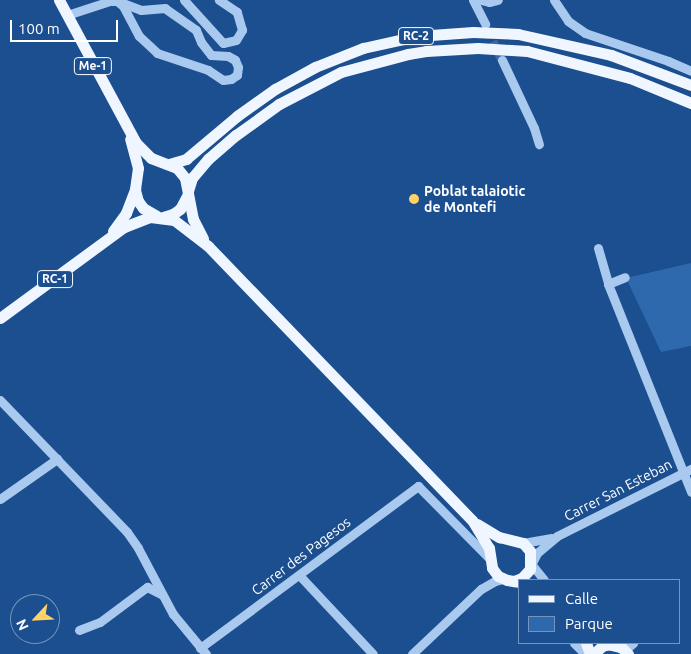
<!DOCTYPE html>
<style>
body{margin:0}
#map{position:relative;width:691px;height:654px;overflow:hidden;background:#1b4f8f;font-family:Ubuntu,sans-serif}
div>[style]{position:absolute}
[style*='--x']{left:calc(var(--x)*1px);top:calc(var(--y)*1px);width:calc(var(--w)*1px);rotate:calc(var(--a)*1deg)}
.green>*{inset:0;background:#2e69ad}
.minor-tunnel>*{height:9px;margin-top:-4.5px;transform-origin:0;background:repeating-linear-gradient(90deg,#3d69a0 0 9px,transparent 0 13.5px)}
.minor>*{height:9px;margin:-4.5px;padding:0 4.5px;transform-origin:4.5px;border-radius:4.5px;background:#a9c9ee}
.major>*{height:11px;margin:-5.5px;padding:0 5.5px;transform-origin:5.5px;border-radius:5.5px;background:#f0f6ff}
.dots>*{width:14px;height:14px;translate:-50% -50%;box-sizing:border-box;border:2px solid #1b4f8f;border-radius:50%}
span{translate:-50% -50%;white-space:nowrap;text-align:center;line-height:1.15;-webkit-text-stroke:4px #1b4f8f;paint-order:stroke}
.shield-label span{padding:1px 4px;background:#1b4f8f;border:1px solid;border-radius:4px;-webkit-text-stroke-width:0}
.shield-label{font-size:12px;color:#fff;font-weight:700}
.poi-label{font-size:14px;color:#fff;font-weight:700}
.left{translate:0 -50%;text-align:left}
.street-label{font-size:14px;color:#fff}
.legend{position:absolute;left:518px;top:579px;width:162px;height:65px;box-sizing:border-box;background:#1b4f8f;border:1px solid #7695bc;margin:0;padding:6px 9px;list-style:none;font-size:15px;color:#fff}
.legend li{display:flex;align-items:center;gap:10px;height:25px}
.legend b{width:25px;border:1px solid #7695bc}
.north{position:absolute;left:10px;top:594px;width:50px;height:50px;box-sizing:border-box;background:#1b4f8f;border:1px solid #7695bc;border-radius:50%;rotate:245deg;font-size:14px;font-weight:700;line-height:20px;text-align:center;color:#fff}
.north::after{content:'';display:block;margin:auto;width:18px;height:22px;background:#ffd166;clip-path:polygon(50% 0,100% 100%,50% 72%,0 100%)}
.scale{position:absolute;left:10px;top:20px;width:108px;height:22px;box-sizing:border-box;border:2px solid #fff;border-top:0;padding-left:6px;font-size:15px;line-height:18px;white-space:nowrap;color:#fff;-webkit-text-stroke:4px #1b4f8f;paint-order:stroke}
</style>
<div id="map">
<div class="green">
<div style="clip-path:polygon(691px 263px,691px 346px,661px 352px,626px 278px)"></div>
</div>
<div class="minor-tunnel">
<div style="--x:487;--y:29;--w:34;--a:64"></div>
</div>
<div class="minor">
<div style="--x:184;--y:0;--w:58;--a:47.8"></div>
<div style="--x:223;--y:43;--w:13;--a:-13"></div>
<div style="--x:236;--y:40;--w:12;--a:-59"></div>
<div style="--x:242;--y:30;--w:19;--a:-106"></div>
<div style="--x:237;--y:12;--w:22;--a:-146"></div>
<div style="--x:473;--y:0;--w:27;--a:63"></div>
<div style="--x:481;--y:0;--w:8;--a:14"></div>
<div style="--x:489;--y:2;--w:9;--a:-13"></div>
<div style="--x:554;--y:0;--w:25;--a:56"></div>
<div style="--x:568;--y:21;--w:21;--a:35"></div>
<div style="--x:585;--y:33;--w:88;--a:18.6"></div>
<div style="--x:668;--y:61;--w:25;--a:23"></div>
<div style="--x:67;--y:15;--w:45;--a:-18"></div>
<div style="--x:110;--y:1;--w:7;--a:0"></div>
<div style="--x:117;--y:1;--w:8;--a:40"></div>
<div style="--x:123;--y:6;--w:34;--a:62"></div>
<div style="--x:139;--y:36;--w:25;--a:43"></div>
<div style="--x:157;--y:53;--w:54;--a:18.4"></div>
<div style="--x:208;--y:70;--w:18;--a:34"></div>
<div style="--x:223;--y:80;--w:8;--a:-7"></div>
<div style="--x:231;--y:79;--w:7;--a:-34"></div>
<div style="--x:237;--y:75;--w:8;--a:-83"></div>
<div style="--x:238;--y:67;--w:8;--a:-113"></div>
<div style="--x:235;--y:60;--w:8;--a:-150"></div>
<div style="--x:228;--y:56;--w:17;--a:-177"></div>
<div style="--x:211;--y:55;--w:16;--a:-128"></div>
<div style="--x:201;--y:42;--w:13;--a:-113"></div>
<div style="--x:196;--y:30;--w:38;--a:-145"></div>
<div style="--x:165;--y:8;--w:24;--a:175"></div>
<div style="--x:141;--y:10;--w:26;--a:-159"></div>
<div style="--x:502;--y:60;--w:75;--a:64.8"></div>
<div style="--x:534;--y:128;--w:17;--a:73"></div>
<div style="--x:598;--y:248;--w:37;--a:74"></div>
<div style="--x:608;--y:284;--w:224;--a:68.2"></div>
<div style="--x:608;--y:284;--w:18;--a:-22"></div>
<div style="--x:0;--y:400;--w:183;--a:46.1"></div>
<div style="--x:127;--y:532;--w:19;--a:55"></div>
<div style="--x:138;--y:548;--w:75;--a:62.1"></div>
<div style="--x:173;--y:614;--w:52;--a:50.5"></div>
<div style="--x:0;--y:499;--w:70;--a:-35.1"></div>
<div style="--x:523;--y:543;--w:29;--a:-10"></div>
<div style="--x:532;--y:563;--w:11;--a:-63"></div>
<div style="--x:537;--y:553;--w:26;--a:-40"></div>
<div style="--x:557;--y:536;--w:150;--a:-26.6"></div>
<div style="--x:532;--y:565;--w:19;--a:51"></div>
<div style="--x:299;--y:575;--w:108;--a:46.9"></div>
<div style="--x:79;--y:630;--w:22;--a:-21"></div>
<div style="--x:100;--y:622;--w:59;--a:-36.7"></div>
<div style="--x:147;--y:587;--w:16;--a:27"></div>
<div style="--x:574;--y:643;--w:16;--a:45"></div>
<div style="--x:200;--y:648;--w:272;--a:-36.6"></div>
<div style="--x:418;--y:486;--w:104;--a:45.4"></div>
<div style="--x:625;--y:650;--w:11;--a:-41"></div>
<div style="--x:412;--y:654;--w:95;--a:-43.3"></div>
<div style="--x:481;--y:589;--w:16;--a:-30"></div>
<div style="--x:495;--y:581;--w:8;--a:-14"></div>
</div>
<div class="major">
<div style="--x:59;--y:0;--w:162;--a:61.7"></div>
<div style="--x:136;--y:143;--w:21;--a:45"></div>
<div style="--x:151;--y:158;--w:28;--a:21"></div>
<div style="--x:177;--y:168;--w:13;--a:51"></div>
<div style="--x:185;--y:178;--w:42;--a:79"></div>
<div style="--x:193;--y:219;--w:22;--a:63"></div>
<div style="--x:169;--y:164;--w:18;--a:-16"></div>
<div style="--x:186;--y:159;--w:67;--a:-40.1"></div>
<div style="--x:237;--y:116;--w:47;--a:-35.4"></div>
<div style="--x:275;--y:89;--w:46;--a:-28.8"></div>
<div style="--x:315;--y:67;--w:52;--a:-21.6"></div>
<div style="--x:363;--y:48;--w:55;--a:-12.5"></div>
<div style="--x:417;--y:36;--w:56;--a:-4.1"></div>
<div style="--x:473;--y:32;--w:45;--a:2.5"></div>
<div style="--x:518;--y:34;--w:95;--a:12.7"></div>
<div style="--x:611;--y:55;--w:85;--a:20.6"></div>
<div style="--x:135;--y:190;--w:11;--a:75"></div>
<div style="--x:138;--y:201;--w:9;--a:54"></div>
<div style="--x:143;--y:208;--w:16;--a:30"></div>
<div style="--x:188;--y:191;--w:14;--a:-73"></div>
<div style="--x:192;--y:178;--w:25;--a:-50"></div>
<div style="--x:208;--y:159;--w:37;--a:-41"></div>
<div style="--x:236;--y:135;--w:53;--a:-35.8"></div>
<div style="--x:279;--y:104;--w:70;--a:-27.3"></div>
<div style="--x:341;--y:72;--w:69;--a:-15"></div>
<div style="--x:408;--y:54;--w:18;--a:-9"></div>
<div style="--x:426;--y:51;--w:52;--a:-3.3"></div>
<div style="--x:478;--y:48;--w:49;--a:3.5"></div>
<div style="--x:527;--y:51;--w:106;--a:14.7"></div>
<div style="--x:630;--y:78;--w:66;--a:22.3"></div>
<div style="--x:163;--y:217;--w:10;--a:-17"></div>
<div style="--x:173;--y:214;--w:9;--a:-36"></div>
<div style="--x:180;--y:209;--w:17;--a:-62"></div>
<div style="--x:113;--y:231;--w:22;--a:-54"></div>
<div style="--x:126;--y:213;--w:26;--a:-69"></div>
<div style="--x:135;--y:189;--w:21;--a:-82"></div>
<div style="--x:138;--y:168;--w:30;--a:-105"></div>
<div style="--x:0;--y:318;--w:154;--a:-36.3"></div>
<div style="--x:124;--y:227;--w:28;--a:-21"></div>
<div style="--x:150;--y:217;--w:24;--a:7"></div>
<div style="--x:174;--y:220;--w:43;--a:37.4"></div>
<div style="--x:208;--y:246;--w:380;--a:46.1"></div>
<div style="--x:472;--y:520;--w:33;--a:59"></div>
<div style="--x:489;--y:548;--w:20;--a:81"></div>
<div style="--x:492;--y:568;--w:10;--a:53"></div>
<div style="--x:498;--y:576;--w:10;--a:24"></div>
<div style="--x:507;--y:580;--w:13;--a:9"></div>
<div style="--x:477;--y:524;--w:26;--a:31"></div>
<div style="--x:499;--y:537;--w:25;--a:14"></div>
<div style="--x:523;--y:543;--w:11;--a:49"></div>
<div style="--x:530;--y:551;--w:18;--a:90"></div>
<div style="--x:530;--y:569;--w:12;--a:132"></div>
<div style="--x:522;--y:578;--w:9;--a:159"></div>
<div style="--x:586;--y:643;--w:12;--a:70"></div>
<div style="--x:603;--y:643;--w:18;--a:13"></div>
<div style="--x:621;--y:647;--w:10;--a:45"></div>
<div style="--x:594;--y:654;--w:11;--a:-45"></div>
<div style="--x:602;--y:646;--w:9;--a:-13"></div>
</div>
<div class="dots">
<div style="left:414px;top:199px;background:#ffd166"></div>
</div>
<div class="shield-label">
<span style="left:416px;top:36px">RC-2</span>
<span style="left:93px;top:66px">Me-1</span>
<span style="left:55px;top:279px">RC-1</span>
</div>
<div class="poi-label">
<span class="left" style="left:424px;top:199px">Poblat talaiotic<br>de Montefi</span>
</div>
<div class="street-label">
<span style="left:618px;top:490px;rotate:-27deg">Carrer San Esteban</span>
<span style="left:301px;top:556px;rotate:-37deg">Carrer des Pagesos</span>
</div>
<ul class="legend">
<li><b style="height:6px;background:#f0f6ff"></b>Calle</li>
<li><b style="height:14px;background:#2e69ad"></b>Parque</li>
</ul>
<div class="north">N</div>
<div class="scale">100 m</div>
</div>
